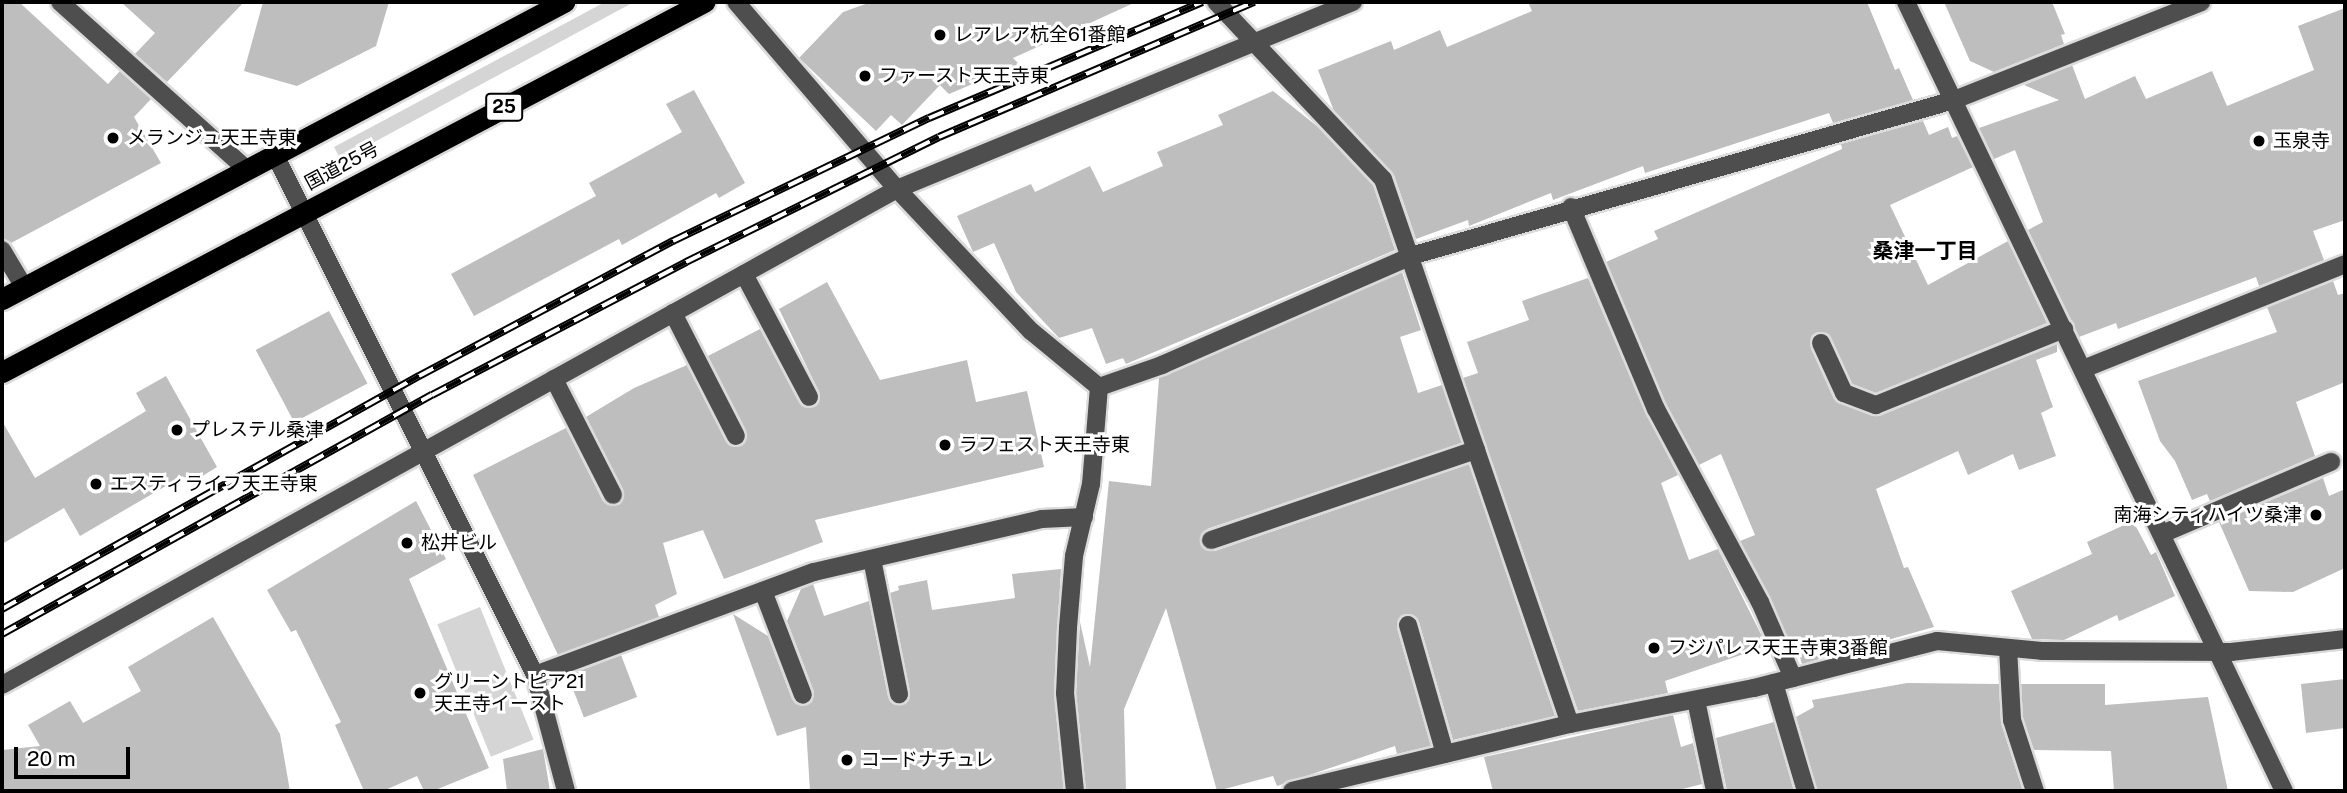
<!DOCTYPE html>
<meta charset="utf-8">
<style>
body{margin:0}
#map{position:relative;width:2347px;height:793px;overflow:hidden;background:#fff;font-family:"Public Sans","Noto Sans JP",sans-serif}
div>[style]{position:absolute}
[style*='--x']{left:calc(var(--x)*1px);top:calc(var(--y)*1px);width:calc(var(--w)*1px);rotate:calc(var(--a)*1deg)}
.green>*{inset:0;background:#d5d5d5;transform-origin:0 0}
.building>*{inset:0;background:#bebebe;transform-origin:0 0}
.roads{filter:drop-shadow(2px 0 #dbdbdb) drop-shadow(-2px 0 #dbdbdb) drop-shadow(0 2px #dbdbdb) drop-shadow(0 -2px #dbdbdb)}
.minor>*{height:18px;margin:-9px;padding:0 9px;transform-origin:9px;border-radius:9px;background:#4e4e4e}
.highway>*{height:21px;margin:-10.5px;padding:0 10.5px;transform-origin:10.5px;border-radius:10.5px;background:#000}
.rail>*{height:8px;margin-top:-4px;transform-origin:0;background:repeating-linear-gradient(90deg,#fff 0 16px,#000 0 32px);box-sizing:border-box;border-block:2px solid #000}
.dots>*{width:19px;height:19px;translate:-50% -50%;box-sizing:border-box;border:4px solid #fff;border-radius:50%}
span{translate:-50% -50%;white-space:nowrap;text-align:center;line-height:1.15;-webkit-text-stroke:6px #fff;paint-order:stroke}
.shield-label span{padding:2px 5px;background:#fff;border:2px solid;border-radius:5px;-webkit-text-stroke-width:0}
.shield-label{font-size:18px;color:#000;font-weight:700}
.poi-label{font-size:19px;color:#000}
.left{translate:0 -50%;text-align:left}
.right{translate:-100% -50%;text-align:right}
.street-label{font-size:19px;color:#000}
.neighbourhood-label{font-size:21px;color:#000;font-weight:700}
.frame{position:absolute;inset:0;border:4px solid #000;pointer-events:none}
.scale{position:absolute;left:14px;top:747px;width:116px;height:32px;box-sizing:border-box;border:4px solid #000;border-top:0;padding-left:9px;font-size:21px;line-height:24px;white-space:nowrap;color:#000;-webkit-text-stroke:5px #fff;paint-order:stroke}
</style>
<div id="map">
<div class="green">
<div style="clip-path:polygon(605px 2px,634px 2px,341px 160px,334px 147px)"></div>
<div style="left:480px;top:607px;width:143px;height:46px;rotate:68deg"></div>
</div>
<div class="building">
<div style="clip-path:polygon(2px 2px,19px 2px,108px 84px,120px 71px,151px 99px,134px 117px,161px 163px,11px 243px,2px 239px)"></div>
<div style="clip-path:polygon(121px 2px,244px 2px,167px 82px,135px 54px,155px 33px)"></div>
<div style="clip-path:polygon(263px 2px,389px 2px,376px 46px,297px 86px,244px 71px)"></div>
<div style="clip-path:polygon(871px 2px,1136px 2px,1013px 58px,1019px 64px,949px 94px,940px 85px,902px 125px,891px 115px,876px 131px,799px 58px,843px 12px)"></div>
<div style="clip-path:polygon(1528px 2px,1867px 2px,1895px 70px,1899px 68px,1913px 100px,1833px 123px,1829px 113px,1645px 173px,1643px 166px,1553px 200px,1551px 193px,1469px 226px,1468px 220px,1416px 239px,1394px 175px,1334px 111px,1318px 70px,1391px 41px,1394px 50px,1440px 30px,1447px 47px,1532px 11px)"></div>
<div style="clip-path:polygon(1944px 2px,2052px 2px,2065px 34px,2061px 35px,2064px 44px,1994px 72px,1970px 61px)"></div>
<div style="clip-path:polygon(2345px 8px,2345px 220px,2313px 231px,2324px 260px,2259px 286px,2256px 277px,2118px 329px,2116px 323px,2079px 337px,2028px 230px,2043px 222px,2015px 150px,1994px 159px,1979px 128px,2059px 100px,2024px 85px,2072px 65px,2085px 99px,2135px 76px,2146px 99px,2212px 71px,2227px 106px,2314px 70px,2298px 26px)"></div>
<div style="clip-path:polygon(694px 90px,745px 183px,719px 198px,716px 193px,622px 245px,619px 239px,474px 316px,451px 274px,596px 196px,589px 183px,682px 132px,666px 104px)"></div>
<div style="clip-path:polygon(1273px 91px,1318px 127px,1373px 185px,1395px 250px,1126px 364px,1123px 358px,1106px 364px,1092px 328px,1059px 338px,1016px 292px,994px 243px,973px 252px,957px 216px,1031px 184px,1035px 192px,1090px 166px,1103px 192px,1163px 166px,1157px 152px,1223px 125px,1218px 115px)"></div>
<div style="clip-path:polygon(1923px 121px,1929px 135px,1948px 127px,1952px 138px,1957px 136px,1973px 167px,1890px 205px,1928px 285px,2008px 241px,2047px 323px,1876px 393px,1852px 384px,1827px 333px,1812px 336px,1811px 348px,1834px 399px,1879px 416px,2057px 344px,2057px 352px,2036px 360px,2053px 407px,2041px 413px,2056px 456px,2019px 470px,2013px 454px,1968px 475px,1958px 451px,1876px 489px,1904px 568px,1908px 567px,1934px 627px,1802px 664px,1794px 637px,1788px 639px,1740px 541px,1755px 535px,1721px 454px,1699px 465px,1666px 404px,1606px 262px,1658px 239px,1654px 231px,1842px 149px,1841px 144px)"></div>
<div style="clip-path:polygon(1402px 272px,1421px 330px,1400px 337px,1418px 393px,1442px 385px,1462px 443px,1207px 529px,1201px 544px,1215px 551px,1469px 464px,1555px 716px,1453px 740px,1419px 622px,1406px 614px,1397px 628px,1431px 746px,1397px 754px,1395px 746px,1277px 786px,1273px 776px,1217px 791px,1166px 608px,1124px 709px,1126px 791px,1086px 791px,1076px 693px,1080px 622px,1090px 667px,1109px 481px,1151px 486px,1159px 378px)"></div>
<div style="clip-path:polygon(1588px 278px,1646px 413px,1678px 475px,1661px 483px,1689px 560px,1718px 549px,1767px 646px,1665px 681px,1668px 693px,1578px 711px,1463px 378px,1478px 373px,1467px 342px,1529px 320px,1522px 301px)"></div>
<div style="clip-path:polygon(2333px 281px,2338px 295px,2345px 293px,2345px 382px,2296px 402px,2315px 456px,2210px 501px,2207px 494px,2192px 500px,2175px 461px,2160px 441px,2138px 381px,2277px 332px,2267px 307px)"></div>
<div style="clip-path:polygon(827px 282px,880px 380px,967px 360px,976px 402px,1027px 391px,1044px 467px,815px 520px,823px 542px,724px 579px,703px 530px,663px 543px,677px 594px,655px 605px,659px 617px,558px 655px,473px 475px,566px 428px,603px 501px,619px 505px,623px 490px,586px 417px,634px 388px,687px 365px,726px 441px,742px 446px,746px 431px,708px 356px,760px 329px,799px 402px,815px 407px,819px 392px,779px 309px)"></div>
<div style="left:329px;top:311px;width:82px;height:83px;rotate:62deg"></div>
<div style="clip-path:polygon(166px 376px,217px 467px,188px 485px,183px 476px,80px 536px,64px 508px,2px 544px,2px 421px,35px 478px,146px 411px,136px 393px)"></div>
<div style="clip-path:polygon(2323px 478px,2329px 496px,2345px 489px,2345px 568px,2293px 592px,2249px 591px,2219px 522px)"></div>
<div style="clip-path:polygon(416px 501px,446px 559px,409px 579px,489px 768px,433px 791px,424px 791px,417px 776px,383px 791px,364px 791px,335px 725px,341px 722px,296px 630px,291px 632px,267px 590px)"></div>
<div style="clip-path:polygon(2133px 521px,2151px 555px,2156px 552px,2175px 596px,2119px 621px,2117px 615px,2064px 640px,2032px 639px,2011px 591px,2092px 554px,2087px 542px)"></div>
<div style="clip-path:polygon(1061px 569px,1054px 693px,1064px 791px,810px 791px,806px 727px,777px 736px,733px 614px,768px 636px,792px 699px,802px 706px,812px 702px,814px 692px,787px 621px,801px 589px,813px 584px,824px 616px,869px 601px,888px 696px,901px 705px,910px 692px,890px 593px,899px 590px,898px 586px,927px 580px,932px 610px,1015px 598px,1012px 574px)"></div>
<div style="clip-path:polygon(213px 617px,280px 734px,290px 791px,2px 791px,2px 750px,40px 746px,28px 725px,70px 701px,83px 723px,141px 691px,128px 667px)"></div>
<div style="left:621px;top:655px;width:45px;height:57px;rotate:69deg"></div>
<div style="clip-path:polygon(2345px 679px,2345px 728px,2306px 733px,2301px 684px)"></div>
<div style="clip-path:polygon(1907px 683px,1999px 684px,2001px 723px,2023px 791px,1817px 791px,1796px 717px,1814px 707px,1812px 700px)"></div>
<div style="clip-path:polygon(2021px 684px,2105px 684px,2105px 705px,2208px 697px,2228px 791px,2114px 791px,2111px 751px,2034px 750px,2023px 718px)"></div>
<div style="clip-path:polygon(1673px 715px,1681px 747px,1693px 743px,1702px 784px,1675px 791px,1493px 791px,1484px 757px)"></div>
<div style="clip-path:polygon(1774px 722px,1794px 791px,1727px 791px,1716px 738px)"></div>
<div style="clip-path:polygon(543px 749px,550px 791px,507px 791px,503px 759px)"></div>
</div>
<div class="roads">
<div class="minor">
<div style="--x:60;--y:2;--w:251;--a:41.9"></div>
<div style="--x:736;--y:2;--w:247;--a:49.3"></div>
<div style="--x:897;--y:189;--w:195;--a:46.7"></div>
<div style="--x:1031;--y:331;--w:88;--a:39.5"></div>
<div style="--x:1099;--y:387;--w:97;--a:94.7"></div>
<div style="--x:1091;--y:484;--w:74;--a:103.3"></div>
<div style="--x:1074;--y:556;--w:72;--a:94.8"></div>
<div style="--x:1068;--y:628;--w:65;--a:92.6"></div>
<div style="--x:1065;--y:693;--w:99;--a:84.2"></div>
<div style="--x:1216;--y:2;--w:243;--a:46.7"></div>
<div style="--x:1383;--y:179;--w:576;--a:71.06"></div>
<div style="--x:1906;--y:2;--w:875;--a:64.4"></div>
<div style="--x:275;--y:155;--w:581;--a:63.43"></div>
<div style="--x:535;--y:675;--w:120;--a:75"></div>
<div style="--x:1571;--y:207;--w:219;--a:67.2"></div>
<div style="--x:1656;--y:409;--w:219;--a:61.7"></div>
<div style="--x:1760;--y:602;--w:83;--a:66.5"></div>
<div style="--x:2;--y:250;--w:43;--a:59.3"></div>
<div style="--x:744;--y:274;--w:139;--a:62.1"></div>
<div style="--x:673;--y:313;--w:138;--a:62.9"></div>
<div style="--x:1821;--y:343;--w:55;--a:65.3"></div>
<div style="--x:1844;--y:393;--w:34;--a:21"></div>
<div style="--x:1876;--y:405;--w:203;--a:-22"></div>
<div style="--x:2083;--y:369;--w:282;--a:-21.8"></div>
<div style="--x:554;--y:379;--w:130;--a:63"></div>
<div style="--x:1099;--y:387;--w:67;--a:-19.2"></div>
<div style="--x:1162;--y:365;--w:272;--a:-23.6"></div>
<div style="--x:1411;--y:256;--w:565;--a:-16.03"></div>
<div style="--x:1954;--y:100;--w:266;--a:-21.6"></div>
<div style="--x:2162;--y:534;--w:184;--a:-23.1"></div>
<div style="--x:1211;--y:540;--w:280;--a:-18.8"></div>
<div style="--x:872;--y:559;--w:138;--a:78.7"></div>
<div style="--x:763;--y:591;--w:111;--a:69"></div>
<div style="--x:1408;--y:625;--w:134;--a:74"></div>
<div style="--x:2008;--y:648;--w:72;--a:86.8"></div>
<div style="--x:2012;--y:720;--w:75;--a:72.1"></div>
<div style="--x:535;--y:675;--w:297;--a:-20.3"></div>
<div style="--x:814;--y:572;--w:234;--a:-13.1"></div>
<div style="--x:1042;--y:519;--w:42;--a:-2.7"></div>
<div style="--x:1774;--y:683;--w:113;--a:73.5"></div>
<div style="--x:2;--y:685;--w:1023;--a:-28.99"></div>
<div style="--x:897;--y:189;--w:493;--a:-22.3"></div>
<div style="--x:1696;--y:700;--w:93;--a:78.2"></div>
<div style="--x:1292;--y:791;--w:286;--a:-13.6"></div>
<div style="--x:1570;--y:724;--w:187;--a:-11.1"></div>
<div style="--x:1754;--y:688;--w:189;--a:-14.4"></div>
<div style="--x:1937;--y:641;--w:105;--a:5.4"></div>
<div style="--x:2042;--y:651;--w:189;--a:0.3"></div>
<div style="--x:2231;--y:652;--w:115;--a:-6.5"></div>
</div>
<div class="highway">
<div style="--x:2;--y:299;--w:636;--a:-27.86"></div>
<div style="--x:2;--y:372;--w:794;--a:-27.79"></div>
</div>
</div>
<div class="rail">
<div style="--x:2;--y:609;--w:478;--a:-29.2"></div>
<div style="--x:419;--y:376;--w:288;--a:-28"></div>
<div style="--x:673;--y:241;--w:284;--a:-25.7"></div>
<div style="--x:929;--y:118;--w:297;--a:-23"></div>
<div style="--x:2;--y:634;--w:492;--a:-29.1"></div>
<div style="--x:432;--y:395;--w:287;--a:-27.6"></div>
<div style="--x:686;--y:262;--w:282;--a:-26.3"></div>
<div style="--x:939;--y:137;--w:343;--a:-23.2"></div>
</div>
<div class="dots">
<div style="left:940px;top:35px;background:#000"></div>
<div style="left:865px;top:76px;background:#000"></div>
<div style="left:113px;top:138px;background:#000"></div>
<div style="left:2259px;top:141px;background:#000"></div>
<div style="left:177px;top:430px;background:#000"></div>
<div style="left:945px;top:445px;background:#000"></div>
<div style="left:96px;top:484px;background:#000"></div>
<div style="left:2316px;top:515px;background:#000"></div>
<div style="left:407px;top:543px;background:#000"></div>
<div style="left:1654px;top:648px;background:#000"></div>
<div style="left:420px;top:693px;background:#000"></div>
<div style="left:847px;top:760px;background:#000"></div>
</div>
<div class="shield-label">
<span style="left:504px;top:107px">25</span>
</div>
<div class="poi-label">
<span class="left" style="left:954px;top:35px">レアレア杭全61番館</span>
<span class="left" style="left:879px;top:76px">ファースト天王寺東</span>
<span class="left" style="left:127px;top:138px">メランジュ天王寺東</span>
<span class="left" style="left:2273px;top:141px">玉泉寺</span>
<span class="left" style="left:191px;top:430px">プレステル桑津</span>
<span class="left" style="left:959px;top:445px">ラフェスト天王寺東</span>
<span class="left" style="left:110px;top:484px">エスティライフ天王寺東</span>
<span class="right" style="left:2302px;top:515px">南海シティハイツ桑津</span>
<span class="left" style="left:421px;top:543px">松井ビル</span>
<span class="left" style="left:1668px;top:648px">フジパレス天王寺東3番館</span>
<span class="left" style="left:434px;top:693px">グリーントピア21<br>天王寺イースト</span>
<span class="left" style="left:861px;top:760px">コードナチュレ</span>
</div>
<div class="street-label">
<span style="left:342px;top:166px;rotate:-28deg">国道25号</span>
</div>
<div class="neighbourhood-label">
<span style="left:1925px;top:251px">桑津一丁目</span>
</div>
<div class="frame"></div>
<div class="scale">20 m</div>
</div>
